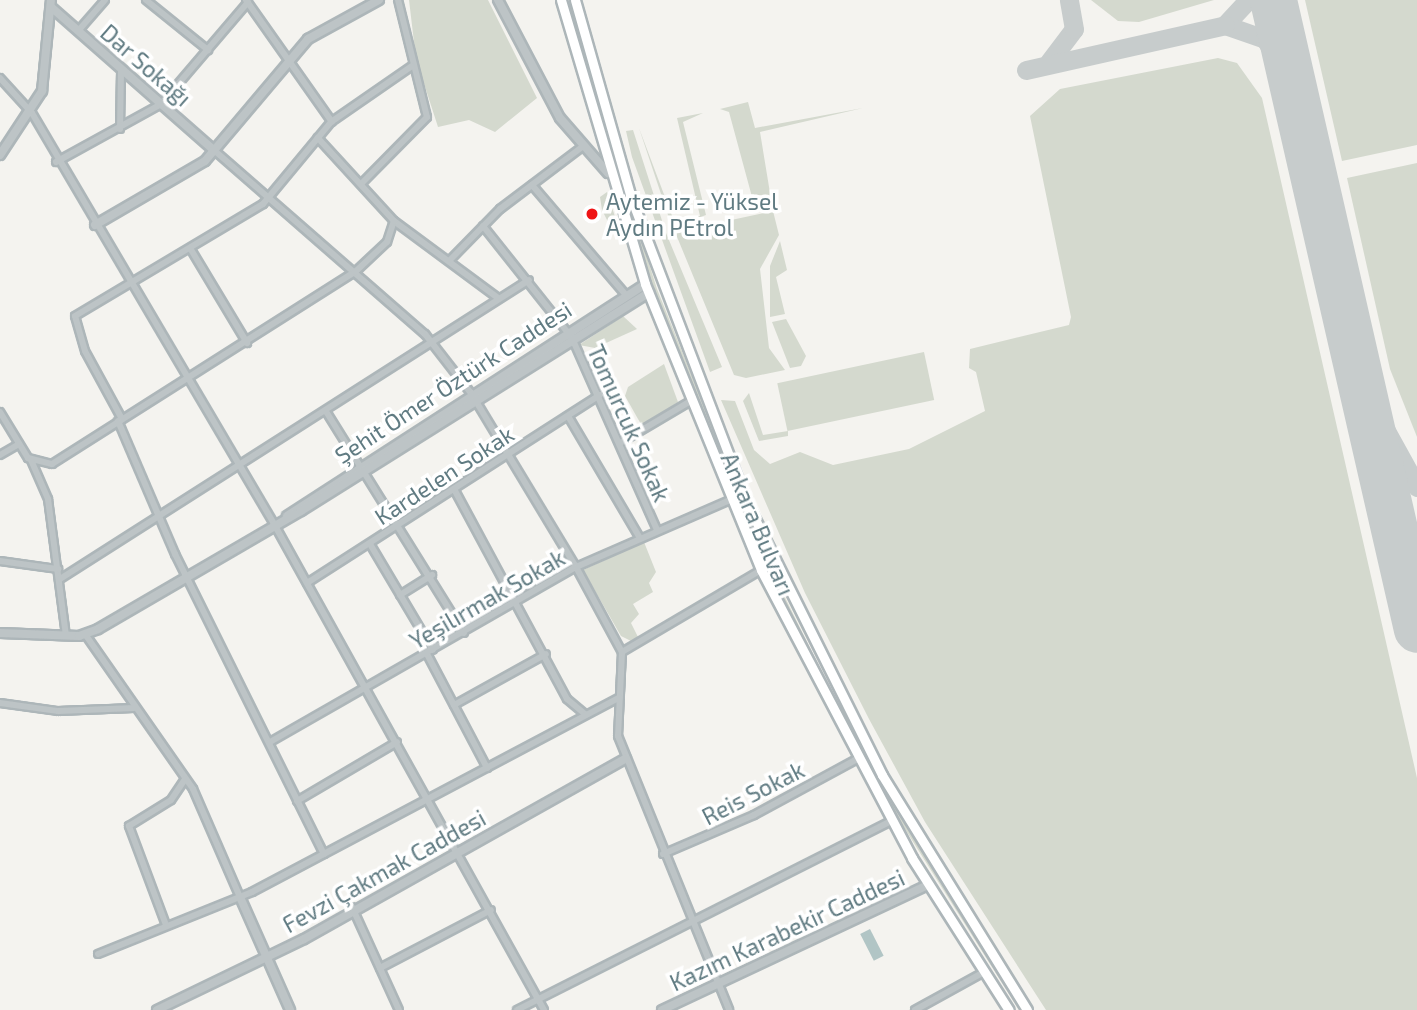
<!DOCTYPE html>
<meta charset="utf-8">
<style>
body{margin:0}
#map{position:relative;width:1417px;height:1010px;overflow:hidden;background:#f4f3ef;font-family:"Exo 2",sans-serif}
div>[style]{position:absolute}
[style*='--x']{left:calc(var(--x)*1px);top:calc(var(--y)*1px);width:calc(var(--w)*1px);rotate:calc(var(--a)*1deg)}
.green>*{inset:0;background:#d4d9ce;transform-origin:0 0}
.water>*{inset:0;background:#b1c5c5;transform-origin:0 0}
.taxiway>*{height:19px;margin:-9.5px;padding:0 9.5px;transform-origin:9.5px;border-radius:9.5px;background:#c7cccc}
.runway>*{height:47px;margin:-23.5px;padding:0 23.5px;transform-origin:23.5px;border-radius:23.5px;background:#c7cccc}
.roads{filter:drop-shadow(2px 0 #adb6b9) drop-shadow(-2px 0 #adb6b9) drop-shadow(0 2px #adb6b9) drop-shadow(0 -2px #adb6b9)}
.minor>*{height:6px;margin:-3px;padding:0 3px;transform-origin:3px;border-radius:3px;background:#bdc4c6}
.tertiary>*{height:8px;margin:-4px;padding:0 4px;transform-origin:4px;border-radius:4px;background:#bdc4c6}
.secondary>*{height:9px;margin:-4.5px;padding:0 4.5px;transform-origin:4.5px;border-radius:4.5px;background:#fff}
.dots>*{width:19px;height:19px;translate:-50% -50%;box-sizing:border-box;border:4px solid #fff;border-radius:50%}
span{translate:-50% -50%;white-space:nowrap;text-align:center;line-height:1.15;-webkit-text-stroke:7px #fff;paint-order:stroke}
.street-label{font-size:23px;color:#607b82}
.poi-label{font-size:23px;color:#607b82}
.left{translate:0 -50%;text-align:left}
</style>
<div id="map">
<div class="green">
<div style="clip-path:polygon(409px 0,488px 0,537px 98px,495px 132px,469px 120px,438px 127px,416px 59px)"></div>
<div style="clip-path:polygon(566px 0,657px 289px,763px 553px,860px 749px,1019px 1010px,871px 775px,761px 556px,644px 263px)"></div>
<div style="clip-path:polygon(1091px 0,1214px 0,1139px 22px,1118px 21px)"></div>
<div style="clip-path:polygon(1305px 0,1417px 0,1417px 145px,1342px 161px)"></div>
<div style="clip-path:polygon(1218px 58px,1237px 63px,1262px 98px,1417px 778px,1417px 1010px,1046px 1010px,925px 822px,869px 719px,805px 593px,721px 400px,735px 401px,754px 450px,770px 464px,800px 452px,833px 465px,909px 449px,985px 411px,976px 372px,969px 368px,970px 349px,1069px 325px,1071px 317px,1030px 116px,1060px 89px)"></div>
<div style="clip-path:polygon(748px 102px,755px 128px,863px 108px,760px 132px,771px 199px,755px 208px,729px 112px,720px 109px)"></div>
<div style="clip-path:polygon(703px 113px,683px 122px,706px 215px,672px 227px,639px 128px,674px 221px,700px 216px,677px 118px)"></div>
<div style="clip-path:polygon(633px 130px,666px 233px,722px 367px,710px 372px,632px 157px,626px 131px)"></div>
<div style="clip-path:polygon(1417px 163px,1417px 437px,1390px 369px,1347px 178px)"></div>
<div style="clip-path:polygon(607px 192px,618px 226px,609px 224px,602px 210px,600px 197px)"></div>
<div style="clip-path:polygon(773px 211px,779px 235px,760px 269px,769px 348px,785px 370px,746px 378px,734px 375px,675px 232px)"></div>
<div style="clip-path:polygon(780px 241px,787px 270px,776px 277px,785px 314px,770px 317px,770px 266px)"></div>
<div style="clip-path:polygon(623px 316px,637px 329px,595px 348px,579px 345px)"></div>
<div style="clip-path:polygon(786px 319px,806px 356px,801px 366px,790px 368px,772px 322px)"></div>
<div style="left:924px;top:352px;width:49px;height:150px;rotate:78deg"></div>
<div style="clip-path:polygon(664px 364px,678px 402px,642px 426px,625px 396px,628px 387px)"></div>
<div style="clip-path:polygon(749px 393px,763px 435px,788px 431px,788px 436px,759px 441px,743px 401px)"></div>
<div style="clip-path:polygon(644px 542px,656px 572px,649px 583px,653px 592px,633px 604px,639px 614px,631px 623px,639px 639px,635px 643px,621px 636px,583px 570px)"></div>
</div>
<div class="water">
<div style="left:870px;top:929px;width:30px;height:11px;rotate:63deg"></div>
</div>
<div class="taxiway">
<div style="--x:1248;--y:0;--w:34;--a:133"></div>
<div style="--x:1225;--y:25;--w:42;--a:19.3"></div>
<div style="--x:1265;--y:39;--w:48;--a:57"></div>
<div style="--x:1049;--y:62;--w:41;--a:-52.9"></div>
<div style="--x:1074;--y:29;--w:29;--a:-100"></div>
<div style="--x:1026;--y:70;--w:204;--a:-12.7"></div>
<div style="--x:1363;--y:389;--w:112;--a:61.1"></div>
</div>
<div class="runway">
<div style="--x:1273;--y:0;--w:645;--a:77.11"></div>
</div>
<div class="roads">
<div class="minor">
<div style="--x:146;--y:0;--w:80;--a:38.9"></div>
<div style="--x:246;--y:0;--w:149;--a:54.8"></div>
<div style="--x:78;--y:31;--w:41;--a:-48.9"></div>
<div style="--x:0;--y:78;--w:47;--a:47.6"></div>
<div style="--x:32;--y:113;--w:477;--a:59.5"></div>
<div style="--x:274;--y:524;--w:556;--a:60.95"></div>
<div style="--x:120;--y:129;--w:60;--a:-89"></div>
<div style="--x:215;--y:151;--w:279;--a:41.1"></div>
<div style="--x:425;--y:334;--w:75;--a:52.1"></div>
<div style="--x:471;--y:393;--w:203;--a:58.9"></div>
<div style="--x:576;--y:567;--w:97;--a:61.6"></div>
<div style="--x:622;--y:652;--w:84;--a:92.7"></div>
<div style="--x:618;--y:736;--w:296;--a:67.9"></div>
<div style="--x:56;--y:162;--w:120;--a:-28.9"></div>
<div style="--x:161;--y:104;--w:134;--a:-49.5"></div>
<div style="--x:361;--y:184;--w:94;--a:-45.4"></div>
<div style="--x:427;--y:117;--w:121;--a:-103.9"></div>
<div style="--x:532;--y:185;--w:143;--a:49.5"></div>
<div style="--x:394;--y:221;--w:129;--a:36.5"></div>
<div style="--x:483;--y:226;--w:143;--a:51.5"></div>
<div style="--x:572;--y:338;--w:210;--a:66.1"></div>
<div style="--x:190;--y:248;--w:111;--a:59"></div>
<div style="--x:451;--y:259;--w:70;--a:-45.6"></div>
<div style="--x:500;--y:209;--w:103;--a:-37.1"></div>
<div style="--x:0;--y:412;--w:54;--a:58.7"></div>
<div style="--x:28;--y:458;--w:25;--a:14"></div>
<div style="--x:52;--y:464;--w:359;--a:-32.4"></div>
<div style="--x:355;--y:272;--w:44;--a:-43.2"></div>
<div style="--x:387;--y:242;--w:22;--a:-72"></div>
<div style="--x:394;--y:221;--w:113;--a:-132.5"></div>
<div style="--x:327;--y:413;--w:259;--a:58.1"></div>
<div style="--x:568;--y:416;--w:142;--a:59.5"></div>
<div style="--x:122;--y:419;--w:77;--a:-118.6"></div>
<div style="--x:85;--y:351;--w:36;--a:-106"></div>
<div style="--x:75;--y:316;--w:219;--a:-30.8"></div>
<div style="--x:263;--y:204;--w:107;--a:-50.3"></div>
<div style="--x:331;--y:122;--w:98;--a:-34.7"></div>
<div style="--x:118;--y:421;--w:145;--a:66.8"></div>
<div style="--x:175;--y:554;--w:335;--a:63.6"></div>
<div style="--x:620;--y:443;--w:80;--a:-30.7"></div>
<div style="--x:0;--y:455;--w:22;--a:-30"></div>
<div style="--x:31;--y:460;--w:43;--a:66.4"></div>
<div style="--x:48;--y:499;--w:138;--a:82.5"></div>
<div style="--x:454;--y:489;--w:238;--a:61.7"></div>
<div style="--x:567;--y:699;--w:23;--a:40"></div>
<div style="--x:370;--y:544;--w:123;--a:59.3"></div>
<div style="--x:0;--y:561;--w:59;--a:7.9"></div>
<div style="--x:60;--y:579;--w:556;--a:-32.52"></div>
<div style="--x:307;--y:583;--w:348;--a:-32.7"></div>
<div style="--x:400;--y:595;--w:38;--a:-32"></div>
<div style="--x:85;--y:634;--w:189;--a:55.1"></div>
<div style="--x:193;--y:789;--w:118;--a:66.5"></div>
<div style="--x:622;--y:652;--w:161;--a:-30.5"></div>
<div style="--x:427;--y:654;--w:129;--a:62.2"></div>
<div style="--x:0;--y:703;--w:59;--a:7.9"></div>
<div style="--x:58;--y:711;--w:76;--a:-2.3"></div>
<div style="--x:454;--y:705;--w:105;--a:-29"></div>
<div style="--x:270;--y:742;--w:353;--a:-29.8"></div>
<div style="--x:576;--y:567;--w:168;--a:-23.5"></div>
<div style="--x:297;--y:801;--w:116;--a:-30.5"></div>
<div style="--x:663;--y:854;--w:99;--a:-23.2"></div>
<div style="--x:754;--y:815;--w:117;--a:-28.5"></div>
<div style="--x:352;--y:907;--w:113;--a:65.5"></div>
<div style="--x:166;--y:925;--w:106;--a:-110.5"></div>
<div style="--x:129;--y:826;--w:49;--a:-31.8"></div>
<div style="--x:171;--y:800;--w:25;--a:-56"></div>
<div style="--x:98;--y:954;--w:166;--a:-21.9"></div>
<div style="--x:252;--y:892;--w:416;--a:-27.9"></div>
<div style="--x:380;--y:968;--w:125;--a:-27.6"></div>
<div style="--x:517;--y:1010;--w:419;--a:-26.8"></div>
<div style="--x:915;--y:1010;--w:79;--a:-28.8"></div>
</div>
<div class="tertiary">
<div style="--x:498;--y:0;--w:133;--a:62.3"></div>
<div style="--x:560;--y:118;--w:73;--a:48.9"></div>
<div style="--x:51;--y:7;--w:218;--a:41.3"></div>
<div style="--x:0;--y:155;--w:77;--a:-56.7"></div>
<div style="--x:42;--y:91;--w:91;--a:-84.4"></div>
<div style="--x:95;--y:225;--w:127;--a:-30.2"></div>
<div style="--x:205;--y:161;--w:160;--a:-49.8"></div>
<div style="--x:308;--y:39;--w:81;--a:-28.8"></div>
<div style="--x:287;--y:516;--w:427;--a:-32.9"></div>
<div style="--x:0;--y:633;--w:79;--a:2.2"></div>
<div style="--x:79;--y:636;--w:20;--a:-20"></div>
<div style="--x:98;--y:629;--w:235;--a:-30.2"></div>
<div style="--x:301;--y:511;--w:411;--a:-32.1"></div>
<div style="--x:240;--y:897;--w:124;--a:66.1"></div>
<div style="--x:157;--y:1010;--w:163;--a:-25.8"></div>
<div style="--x:304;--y:939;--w:369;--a:-29.3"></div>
<div style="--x:662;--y:1010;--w:294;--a:-25.2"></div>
</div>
<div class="secondary">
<div style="--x:561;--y:0;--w:296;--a:73.5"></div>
<div style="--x:645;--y:284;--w:309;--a:67.9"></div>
<div style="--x:761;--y:570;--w:325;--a:62.3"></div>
<div style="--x:912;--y:858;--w:180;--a:57.5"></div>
<div style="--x:575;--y:0;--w:203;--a:74.2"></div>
<div style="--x:630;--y:195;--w:329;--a:69.2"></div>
<div style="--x:747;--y:503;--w:304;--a:63.6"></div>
<div style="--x:882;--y:775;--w:276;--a:58.3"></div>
</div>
</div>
<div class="dots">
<div style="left:592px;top:214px;background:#ef1415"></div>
</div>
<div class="street-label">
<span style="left:146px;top:65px;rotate:41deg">Dar Sokağı</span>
<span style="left:453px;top:382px;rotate:-33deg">Şehit Ömer Öztürk Caddesi</span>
<span style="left:629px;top:423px;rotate:66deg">Tomurcuk Sokak</span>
<span style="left:444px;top:475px;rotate:-33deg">Kardelen Sokak</span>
<span style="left:758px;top:524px;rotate:67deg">Ankara Bulvarı</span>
<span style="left:487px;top:599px;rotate:-30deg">Yeşilırmak Sokak</span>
<span style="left:753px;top:793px;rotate:-27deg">Reis Sokak</span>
<span style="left:384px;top:871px;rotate:-29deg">Fevzi Çakmak Caddesi</span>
<span style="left:787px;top:930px;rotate:-25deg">Kazım Karabekir Caddesi</span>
</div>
<div class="poi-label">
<span class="left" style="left:606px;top:214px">Aytemiz - Yüksel<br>Aydın PEtrol</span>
</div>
</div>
